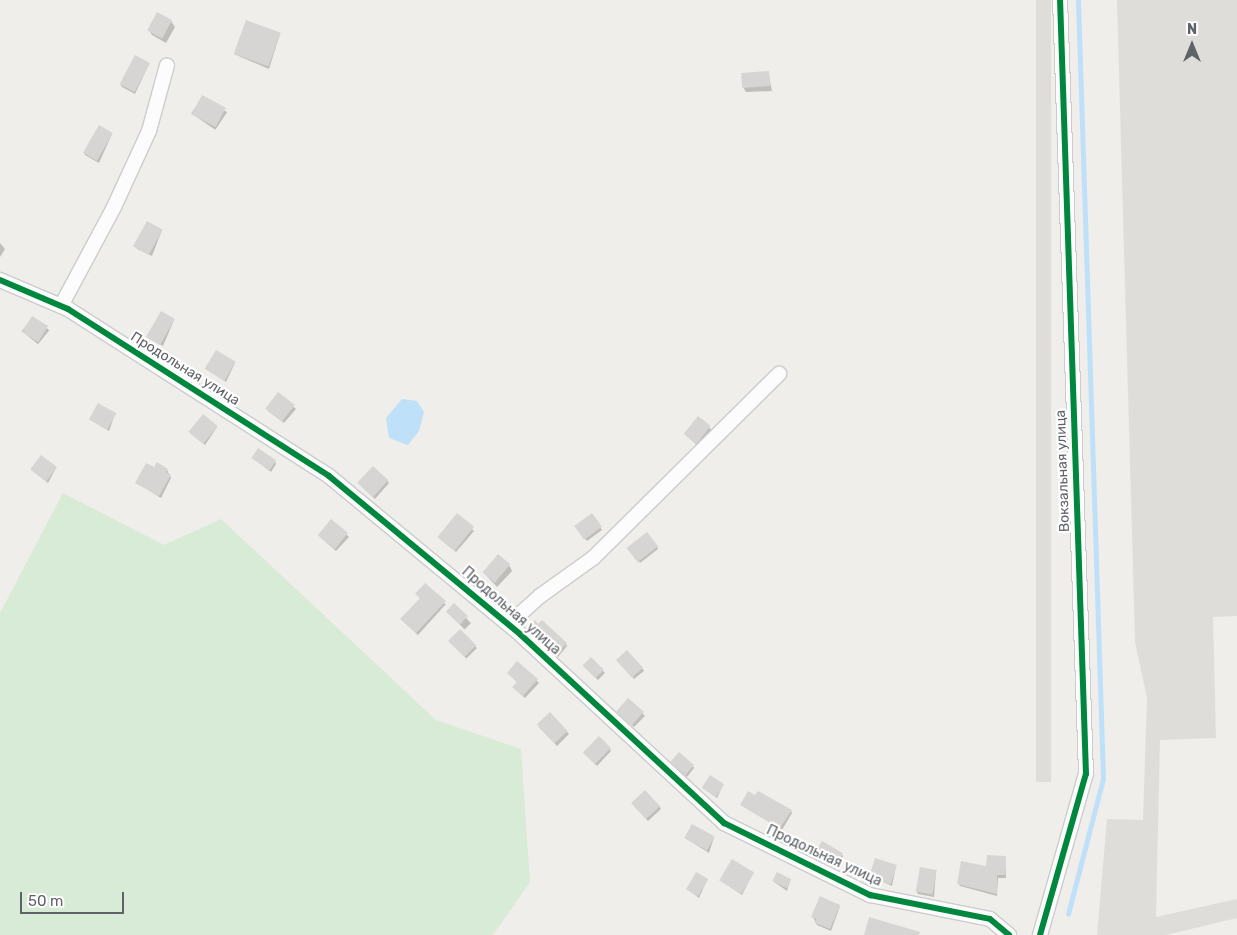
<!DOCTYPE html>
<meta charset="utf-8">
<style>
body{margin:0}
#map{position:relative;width:1237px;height:935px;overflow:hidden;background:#efeeea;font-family:Rubik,sans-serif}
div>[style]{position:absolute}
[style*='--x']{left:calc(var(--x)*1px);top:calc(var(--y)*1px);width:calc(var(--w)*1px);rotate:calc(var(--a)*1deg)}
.industrial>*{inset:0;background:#dfddda;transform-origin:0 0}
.green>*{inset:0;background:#d8ebd6}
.water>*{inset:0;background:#bfe0f9}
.shadow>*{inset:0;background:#0003;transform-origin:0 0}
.stream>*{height:4.5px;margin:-2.25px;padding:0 2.25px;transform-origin:2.25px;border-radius:2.25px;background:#bfe0f9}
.building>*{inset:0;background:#d6d5d3;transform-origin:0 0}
.roads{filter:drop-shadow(1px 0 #cbcccc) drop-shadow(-1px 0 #cbcccc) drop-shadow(0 1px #cbcccc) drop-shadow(0 -1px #cbcccc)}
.minor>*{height:14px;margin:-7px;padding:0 7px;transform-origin:7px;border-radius:7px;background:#fdfcfc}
.cycleway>*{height:6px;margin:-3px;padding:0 3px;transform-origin:3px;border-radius:3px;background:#00873e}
span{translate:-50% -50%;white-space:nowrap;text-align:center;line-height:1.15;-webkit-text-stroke:4.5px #fff;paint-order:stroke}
.street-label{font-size:14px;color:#5f6368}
.north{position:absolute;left:1167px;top:20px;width:50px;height:50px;-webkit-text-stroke:4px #fff;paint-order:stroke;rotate:0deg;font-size:14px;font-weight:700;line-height:20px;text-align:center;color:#5f6368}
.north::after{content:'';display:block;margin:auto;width:18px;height:22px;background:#5f6368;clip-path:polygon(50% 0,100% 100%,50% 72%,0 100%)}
.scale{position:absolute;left:20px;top:892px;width:104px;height:22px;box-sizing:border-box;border:2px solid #5f6368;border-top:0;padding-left:6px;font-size:15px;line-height:18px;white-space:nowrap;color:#5f6368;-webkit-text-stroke:4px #fff;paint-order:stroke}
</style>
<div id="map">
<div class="industrial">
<div style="left:1036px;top:0;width:15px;height:782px"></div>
<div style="clip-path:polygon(1117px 0,1237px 0,1237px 616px,1213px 617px,1216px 738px,1160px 740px,1156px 917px,1237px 899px,1237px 918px,1166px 935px,1097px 935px,1107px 819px,1143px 820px,1147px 698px,1135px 642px)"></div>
</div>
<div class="green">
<div style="clip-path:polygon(63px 493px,164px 545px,221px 519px,436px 720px,521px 749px,530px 882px,493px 935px,0 935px,0 613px)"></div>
</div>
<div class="water">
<div style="clip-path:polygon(402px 399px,417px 401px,424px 412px,419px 431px,408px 445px,389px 438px,386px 418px)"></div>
</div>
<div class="shadow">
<div style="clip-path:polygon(171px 21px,175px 27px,166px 43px,152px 35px,149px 30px)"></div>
<div style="clip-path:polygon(280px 34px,269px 69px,234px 54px)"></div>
<div style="clip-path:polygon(149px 64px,135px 94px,122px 87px,120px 84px)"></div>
<div style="clip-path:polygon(768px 72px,772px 91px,746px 92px,743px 87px)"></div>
<div style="left:203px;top:96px;width:29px;height:21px;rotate:34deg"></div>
<div style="clip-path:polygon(112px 134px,99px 163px,85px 155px,84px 153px)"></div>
<div style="clip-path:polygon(162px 230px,152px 256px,137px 249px,136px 246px)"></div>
<div style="clip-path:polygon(0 243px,5px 249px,0 257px)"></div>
<div style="left:33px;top:317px;width:21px;height:18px;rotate:39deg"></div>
<div style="clip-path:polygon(174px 320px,163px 346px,150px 339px,148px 337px)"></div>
<div style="clip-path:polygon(235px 363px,226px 382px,206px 369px)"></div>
<div style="clip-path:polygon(278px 394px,296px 409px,284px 423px,268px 411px)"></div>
<div style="clip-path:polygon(115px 414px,109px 431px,91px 420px)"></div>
<div style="left:698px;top:418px;width:18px;height:21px;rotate:41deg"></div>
<div style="clip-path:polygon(217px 427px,205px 445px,191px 434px)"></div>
<div style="clip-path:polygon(253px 458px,275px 461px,276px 464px,271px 472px)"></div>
<div style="clip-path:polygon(56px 468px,48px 483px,32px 470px)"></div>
<div style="clip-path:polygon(155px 469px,167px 470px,171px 478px,161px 498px,137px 483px)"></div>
<div style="clip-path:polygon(387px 480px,389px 483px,375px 499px,361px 486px)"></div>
<div style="clip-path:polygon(591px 514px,602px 530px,587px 541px,577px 528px)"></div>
<div style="clip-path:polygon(457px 515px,474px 531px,456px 552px,440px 539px)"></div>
<div style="clip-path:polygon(331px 520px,349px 537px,336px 551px,320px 537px)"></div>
<div style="clip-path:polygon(657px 546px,658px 549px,640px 563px,630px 550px)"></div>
<div style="clip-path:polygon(509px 565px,512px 571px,497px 587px,483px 572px)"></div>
<div style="clip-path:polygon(418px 596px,446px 604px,418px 635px,403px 621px,421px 599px)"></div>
<div style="left:454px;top:605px;width:25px;height:9px;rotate:47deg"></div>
<div style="left:460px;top:631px;width:24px;height:15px;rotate:45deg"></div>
<div style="clip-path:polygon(530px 631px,566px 644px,567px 646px,558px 657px)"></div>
<div style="clip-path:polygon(591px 659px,605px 673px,598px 680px,586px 668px)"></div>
<div style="clip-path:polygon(619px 662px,642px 668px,644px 671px,634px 679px)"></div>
<div style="clip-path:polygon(517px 663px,539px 683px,525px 698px,515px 689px,518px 683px,508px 673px)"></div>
<div style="clip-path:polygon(629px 699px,645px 716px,634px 727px,619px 714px)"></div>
<div style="clip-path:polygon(550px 713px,569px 734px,557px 746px,539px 727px)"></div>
<div style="clip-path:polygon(610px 749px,611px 751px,597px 766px,584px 753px)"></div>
<div style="clip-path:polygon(673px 764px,693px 766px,694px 768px,687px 777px)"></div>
<div style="clip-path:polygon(723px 785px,717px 798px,703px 788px)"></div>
<div style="clip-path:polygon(741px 805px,791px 811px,792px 813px,782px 830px)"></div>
<div style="clip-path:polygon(634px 806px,659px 806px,661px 809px,648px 821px)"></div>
<div style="clip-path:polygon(714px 837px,709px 853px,685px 838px)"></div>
<div style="clip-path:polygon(816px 854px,842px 854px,843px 857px,837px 868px)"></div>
<div style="clip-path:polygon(1005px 857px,1006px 878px,998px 878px,997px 896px,960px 886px,959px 884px)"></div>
<div style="clip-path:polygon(896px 866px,892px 886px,870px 876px)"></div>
<div style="clip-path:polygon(936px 871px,934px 897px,918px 894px,917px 892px)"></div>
<div style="clip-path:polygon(753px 873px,742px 895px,720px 880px)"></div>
<div style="clip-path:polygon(707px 880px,699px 898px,687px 889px)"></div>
<div style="clip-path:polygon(790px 880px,787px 891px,773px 881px)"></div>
<div style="clip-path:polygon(840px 906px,831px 931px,817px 925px,813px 917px)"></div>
</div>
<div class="stream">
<div style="--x:1068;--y:914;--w:139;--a:-75.5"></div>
<div style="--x:1103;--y:779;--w:779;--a:-91.84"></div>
</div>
<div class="building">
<div style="left:157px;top:12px;width:17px;height:21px;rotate:28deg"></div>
<div style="left:246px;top:20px;width:37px;height:36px;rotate:20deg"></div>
<div style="left:135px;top:55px;width:17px;height:33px;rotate:28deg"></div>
<div style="left:769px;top:71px;width:15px;height:28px;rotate:86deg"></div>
<div style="left:202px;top:95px;width:27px;height:22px;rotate:28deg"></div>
<div style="left:99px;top:125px;width:16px;height:32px;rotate:30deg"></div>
<div style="left:147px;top:221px;width:18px;height:29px;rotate:29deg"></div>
<div style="left:161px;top:311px;width:16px;height:30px;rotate:30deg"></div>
<div style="left:32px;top:316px;width:19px;height:19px;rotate:32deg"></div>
<div style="left:216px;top:350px;width:23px;height:22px;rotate:31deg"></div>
<div style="left:278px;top:392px;width:21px;height:21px;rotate:37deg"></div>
<div style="left:98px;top:403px;width:21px;height:19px;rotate:29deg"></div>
<div style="left:203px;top:414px;width:19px;height:23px;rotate:39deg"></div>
<div style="left:698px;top:416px;width:16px;height:23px;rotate:38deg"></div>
<div style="left:258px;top:448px;width:22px;height:12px;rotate:34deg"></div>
<div style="left:41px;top:455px;width:20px;height:18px;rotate:37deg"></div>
<div style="clip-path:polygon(157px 462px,168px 469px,166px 472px,171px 475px,159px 496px,135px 483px,146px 463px,154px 467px)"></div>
<div style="left:373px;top:466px;width:21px;height:23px;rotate:43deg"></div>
<div style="left:457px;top:513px;width:22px;height:31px;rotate:39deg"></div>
<div style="left:592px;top:513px;width:17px;height:22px;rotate:54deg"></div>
<div style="left:331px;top:519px;width:22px;height:21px;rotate:39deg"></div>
<div style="left:647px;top:532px;width:18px;height:26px;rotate:52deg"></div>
<div style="left:498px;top:554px;width:16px;height:24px;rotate:40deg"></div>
<div style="clip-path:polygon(425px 583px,446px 601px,416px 633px,400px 619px,420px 598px,415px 594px)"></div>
<div style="left:454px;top:603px;width:19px;height:12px;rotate:43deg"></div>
<div style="clip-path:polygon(535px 620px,538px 624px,542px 620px,567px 643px,556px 655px,527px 629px)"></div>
<div style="left:460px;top:629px;width:23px;height:17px;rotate:45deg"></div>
<div style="left:627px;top:650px;width:24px;height:15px;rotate:48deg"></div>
<div style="left:591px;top:657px;width:18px;height:12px;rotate:45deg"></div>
<div style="clip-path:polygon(517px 661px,538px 679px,523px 696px,512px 687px,517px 682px,507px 673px)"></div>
<div style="left:628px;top:698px;width:21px;height:18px;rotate:41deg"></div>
<div style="left:550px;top:712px;width:26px;height:18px;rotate:47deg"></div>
<div style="left:599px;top:736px;width:17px;height:23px;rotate:45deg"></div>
<div style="left:679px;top:752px;width:20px;height:13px;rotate:41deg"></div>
<div style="left:710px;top:775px;width:17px;height:15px;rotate:33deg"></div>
<div style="left:645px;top:790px;width:22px;height:19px;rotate:47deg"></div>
<div style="clip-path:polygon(748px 791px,755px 795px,758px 791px,792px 810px,780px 828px,740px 805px)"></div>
<div style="left:692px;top:824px;width:26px;height:16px;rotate:29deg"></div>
<div style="left:822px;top:841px;width:24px;height:15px;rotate:30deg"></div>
<div style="clip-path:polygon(987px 855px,1006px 856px,1005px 875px,997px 875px,997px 894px,957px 884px,961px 861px,986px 866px)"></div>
<div style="left:875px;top:858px;width:23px;height:20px;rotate:18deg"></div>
<div style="left:732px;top:859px;width:26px;height:25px;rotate:31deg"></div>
<div style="left:920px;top:867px;width:17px;height:25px;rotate:10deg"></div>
<div style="left:696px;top:872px;width:14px;height:20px;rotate:30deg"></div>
<div style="left:777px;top:872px;width:16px;height:10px;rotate:27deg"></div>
<div style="clip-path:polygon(820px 896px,840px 905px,830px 929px,815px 923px,816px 919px,811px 917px)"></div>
<div style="clip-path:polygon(869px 917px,920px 932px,919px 935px,864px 935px)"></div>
</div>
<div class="roads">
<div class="minor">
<div style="--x:0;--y:280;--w:74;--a:23.1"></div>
<div style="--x:68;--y:309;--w:310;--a:32.6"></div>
<div style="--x:329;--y:476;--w:249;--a:39.6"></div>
<div style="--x:521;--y:635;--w:277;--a:42.8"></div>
<div style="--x:724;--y:823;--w:163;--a:26.3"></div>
<div style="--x:870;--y:895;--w:122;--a:11.3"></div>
<div style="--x:990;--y:919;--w:25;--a:40"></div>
<div style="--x:61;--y:306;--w:112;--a:-61.8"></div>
<div style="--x:114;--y:207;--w:84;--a:-65.3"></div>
<div style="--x:149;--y:131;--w:68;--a:-74.7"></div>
<div style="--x:509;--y:624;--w:42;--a:-42.1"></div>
<div style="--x:540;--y:596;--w:65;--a:-35.6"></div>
<div style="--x:593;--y:558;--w:262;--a:-44.7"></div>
<div style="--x:1040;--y:935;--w:167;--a:-74.1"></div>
<div style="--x:1086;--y:774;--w:774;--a:-91.92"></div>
</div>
</div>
<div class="cycleway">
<div style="--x:0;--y:280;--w:74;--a:23.1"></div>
<div style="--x:68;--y:309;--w:310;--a:32.6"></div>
<div style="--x:329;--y:476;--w:249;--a:39.6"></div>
<div style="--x:521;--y:635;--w:277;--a:42.8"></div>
<div style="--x:724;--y:823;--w:163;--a:26.3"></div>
<div style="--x:870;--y:895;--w:122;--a:11.3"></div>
<div style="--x:990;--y:919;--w:25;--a:40"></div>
<div style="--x:1040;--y:935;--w:167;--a:-74.1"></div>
<div style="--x:1086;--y:774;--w:774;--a:-91.92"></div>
</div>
<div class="street-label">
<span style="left:185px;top:369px;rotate:32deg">Продольная улица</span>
<span style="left:1063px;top:471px;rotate:-92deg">Вокзальная улица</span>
<span style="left:511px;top:611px;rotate:41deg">Продольная улица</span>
<span style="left:824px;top:856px;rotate:25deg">Продольная улица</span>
</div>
<div class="north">N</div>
<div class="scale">50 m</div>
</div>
